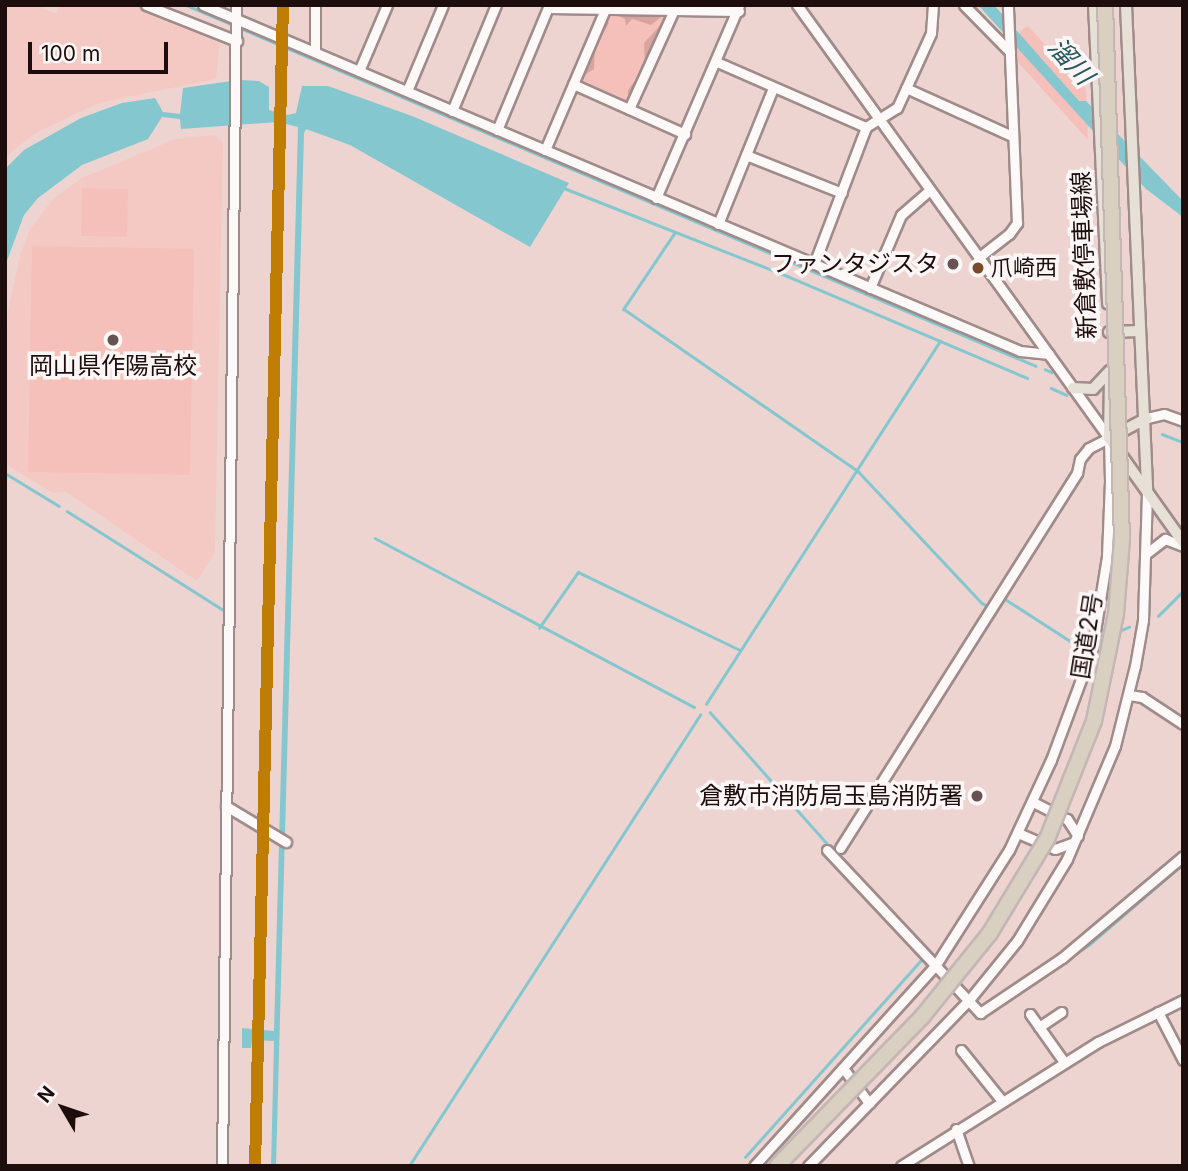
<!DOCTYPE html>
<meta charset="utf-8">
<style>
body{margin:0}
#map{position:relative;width:1188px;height:1171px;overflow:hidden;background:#eed4d1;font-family:Inter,"Noto Sans JP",sans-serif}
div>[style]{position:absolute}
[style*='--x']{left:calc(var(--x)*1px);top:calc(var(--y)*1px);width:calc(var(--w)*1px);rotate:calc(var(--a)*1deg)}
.built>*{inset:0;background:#f4c9c4}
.green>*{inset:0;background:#f6c0ba;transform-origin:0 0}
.forest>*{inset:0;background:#daa49e}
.water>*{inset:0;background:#84c7cf}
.stream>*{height:2.5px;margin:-1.25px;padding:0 1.25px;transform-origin:1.25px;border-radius:1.25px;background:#84c7cf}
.roads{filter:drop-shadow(2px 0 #9f8b8a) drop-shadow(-2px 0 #9f8b8a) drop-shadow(0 2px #9f8b8a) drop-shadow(0 -2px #9f8b8a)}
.minor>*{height:9px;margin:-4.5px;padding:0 4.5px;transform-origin:4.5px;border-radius:4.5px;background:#fcf9f8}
.major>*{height:10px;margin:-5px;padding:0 5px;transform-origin:5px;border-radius:5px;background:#e7e0d7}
.bridges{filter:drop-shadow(2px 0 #c3b6b5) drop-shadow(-2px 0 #c3b6b5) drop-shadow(0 2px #c3b6b5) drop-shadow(0 -2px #c3b6b5)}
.highway-bridge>*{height:14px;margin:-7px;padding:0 7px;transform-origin:7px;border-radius:7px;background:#d9d0c1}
.rail-1>*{height:12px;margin:-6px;padding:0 6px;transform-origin:6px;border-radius:6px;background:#bf7d03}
.dots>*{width:19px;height:19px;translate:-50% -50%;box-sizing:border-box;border:4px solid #fcf7f6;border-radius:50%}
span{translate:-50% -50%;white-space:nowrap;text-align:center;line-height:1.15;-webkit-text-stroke:7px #fcf7f6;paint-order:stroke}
.bus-label{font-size:22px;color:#1d0d0c}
.left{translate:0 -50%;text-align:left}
.street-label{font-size:24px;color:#1d0d0c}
.poi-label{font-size:24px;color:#1d0d0c}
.right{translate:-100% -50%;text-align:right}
.water-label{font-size:26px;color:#28575c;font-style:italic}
.frame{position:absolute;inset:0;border:7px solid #1d0d0c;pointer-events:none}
.north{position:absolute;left:28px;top:1073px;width:70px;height:70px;-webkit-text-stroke:5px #fcf7f6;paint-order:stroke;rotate:309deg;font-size:19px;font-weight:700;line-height:28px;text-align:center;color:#1d0d0c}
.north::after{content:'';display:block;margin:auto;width:24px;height:32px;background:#1d0d0c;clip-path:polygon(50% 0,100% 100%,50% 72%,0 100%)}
.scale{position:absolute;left:28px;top:42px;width:140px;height:32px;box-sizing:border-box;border:4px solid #1d0d0c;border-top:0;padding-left:9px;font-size:21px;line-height:24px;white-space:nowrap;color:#1d0d0c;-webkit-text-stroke:5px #fcf7f6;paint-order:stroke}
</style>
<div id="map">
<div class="built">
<div style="clip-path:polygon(5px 5px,36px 5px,57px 14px,59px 5px,135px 5px,220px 43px,216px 79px,99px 103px,36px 133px,5px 157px)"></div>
<div style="clip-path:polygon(215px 135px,223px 142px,215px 552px,197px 581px,66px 492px,53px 493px,5px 464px,5px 370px,8px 311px,20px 255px,30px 229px,53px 199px,82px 178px,175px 139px)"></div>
</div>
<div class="green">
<div style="clip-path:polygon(606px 13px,670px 14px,627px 107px,575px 84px)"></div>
<div style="clip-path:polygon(1028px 26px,1086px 89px,1088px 140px,1015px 59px,1020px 31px)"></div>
<div style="left:82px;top:188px;width:46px;height:48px;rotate:1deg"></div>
<div style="left:32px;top:246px;width:162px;height:226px;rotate:1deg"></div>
</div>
<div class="forest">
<div style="clip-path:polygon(614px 14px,615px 13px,665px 14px,651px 25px,632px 19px,626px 26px,625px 19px)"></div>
<div style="clip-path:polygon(604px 17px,609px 23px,595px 48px,594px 69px,577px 80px)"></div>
<div style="clip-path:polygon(666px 19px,667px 20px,628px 103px,628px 90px,645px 67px,644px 43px)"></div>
</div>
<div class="water">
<div style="clip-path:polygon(978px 5px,994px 5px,1079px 101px,1086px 101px,1183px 201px,1183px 217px,1146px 189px)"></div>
<div style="clip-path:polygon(238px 80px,259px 81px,269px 87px,269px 110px,288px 115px,296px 113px,302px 86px,328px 86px,412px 116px,569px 183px,530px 247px,350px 145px,306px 129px,304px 133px,276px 1166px,271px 1166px,274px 1041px,252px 1040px,251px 1048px,242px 1048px,242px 1028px,274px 1031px,298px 127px,278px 122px,181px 129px,180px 119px,162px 117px,148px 139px,82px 165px,38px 198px,24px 215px,5px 266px,5px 169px,24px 150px,81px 118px,122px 103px,155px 98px,163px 112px,180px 114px,183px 88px)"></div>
</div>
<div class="stream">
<div style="--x:186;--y:5;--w:923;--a:23.01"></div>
<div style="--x:564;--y:188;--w:240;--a:21.5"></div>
<div style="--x:787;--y:276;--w:261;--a:23"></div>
<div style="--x:675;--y:233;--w:92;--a:123.9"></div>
<div style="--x:624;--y:309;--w:285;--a:34.7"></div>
<div style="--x:858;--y:471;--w:181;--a:46.8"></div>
<div style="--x:982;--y:603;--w:6;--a:31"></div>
<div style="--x:987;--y:606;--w:15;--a:-53"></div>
<div style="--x:1045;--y:369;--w:7;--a:27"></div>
<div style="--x:1051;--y:388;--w:17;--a:24"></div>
<div style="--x:1181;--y:428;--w:2;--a:27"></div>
<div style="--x:1162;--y:434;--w:22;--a:21"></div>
<div style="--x:5;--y:473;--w:63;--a:31.4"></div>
<div style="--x:67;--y:511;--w:187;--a:32.3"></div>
<div style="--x:375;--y:538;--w:361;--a:27.9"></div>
<div style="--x:1002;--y:597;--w:94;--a:32.8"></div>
<div style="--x:1158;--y:616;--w:35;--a:-45"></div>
<div style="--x:539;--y:628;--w:68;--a:-55.1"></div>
<div style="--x:578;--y:572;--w:180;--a:25.7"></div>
<div style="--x:1117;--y:632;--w:13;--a:-23"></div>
<div style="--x:706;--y:704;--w:432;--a:-57.2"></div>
<div style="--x:710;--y:712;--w:182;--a:48.3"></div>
<div style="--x:915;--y:937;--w:20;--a:53"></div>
<div style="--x:957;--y:981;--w:12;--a:48"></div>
<div style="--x:987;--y:1012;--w:123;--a:-33.4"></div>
<div style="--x:1090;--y:944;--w:123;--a:-40.7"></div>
<div style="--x:745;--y:1157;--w:267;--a:-48.2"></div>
<div style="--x:409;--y:1166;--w:537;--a:-57.17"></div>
</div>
<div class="roads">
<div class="minor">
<div style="--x:146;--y:5;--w:98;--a:21.6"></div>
<div style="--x:203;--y:5;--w:887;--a:22.95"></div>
<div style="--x:1020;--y:351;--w:29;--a:6"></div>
<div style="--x:964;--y:5;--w:66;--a:45.6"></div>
<div style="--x:549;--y:8;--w:190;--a:0.9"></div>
<div style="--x:315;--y:52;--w:47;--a:-90"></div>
<div style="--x:717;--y:62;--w:163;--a:23.6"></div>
<div style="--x:359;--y:71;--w:72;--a:-67"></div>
<div style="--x:573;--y:84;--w:123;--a:24.1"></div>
<div style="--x:906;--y:88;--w:116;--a:24.4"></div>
<div style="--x:407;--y:91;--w:93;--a:-67.3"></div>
<div style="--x:629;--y:109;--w:109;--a:-65.6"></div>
<div style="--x:452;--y:111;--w:115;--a:-67.5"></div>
<div style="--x:497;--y:130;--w:135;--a:-67.4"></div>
<div style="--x:545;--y:150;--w:153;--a:-66.9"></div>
<div style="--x:746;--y:155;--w:103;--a:21.6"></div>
<div style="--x:656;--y:198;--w:210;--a:-66.7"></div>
<div style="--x:718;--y:224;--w:147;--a:-68"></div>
<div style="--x:978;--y:258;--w:39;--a:-38"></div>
<div style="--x:1009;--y:234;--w:14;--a:-54"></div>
<div style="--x:1017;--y:223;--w:218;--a:-92.4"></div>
<div style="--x:814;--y:264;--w:147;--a:-69.2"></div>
<div style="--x:866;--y:127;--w:36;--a:-32"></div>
<div style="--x:897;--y:108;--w:82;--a:-65.6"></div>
<div style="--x:931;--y:33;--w:28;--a:-86"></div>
<div style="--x:870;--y:288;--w:79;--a:-67"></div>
<div style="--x:901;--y:215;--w:37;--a:-41"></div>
<div style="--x:1147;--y:418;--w:17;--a:-13"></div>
<div style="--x:1164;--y:414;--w:20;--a:20"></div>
<div style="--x:1147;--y:553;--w:23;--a:-38"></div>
<div style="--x:1165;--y:539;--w:19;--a:21"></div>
<div style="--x:1129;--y:695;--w:13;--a:9"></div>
<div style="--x:1142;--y:697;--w:49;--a:33.4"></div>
<div style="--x:1033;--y:802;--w:38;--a:27"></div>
<div style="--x:1067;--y:819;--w:20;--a:57"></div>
<div style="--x:226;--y:806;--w:70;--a:31"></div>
<div style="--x:1018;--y:833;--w:40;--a:23.4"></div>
<div style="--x:1055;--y:849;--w:20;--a:-20"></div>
<div style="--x:840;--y:848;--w:444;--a:-57.7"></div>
<div style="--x:1077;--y:473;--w:14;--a:-78"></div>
<div style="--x:1080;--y:459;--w:14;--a:-51"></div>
<div style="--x:1089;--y:448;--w:22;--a:-27"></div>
<div style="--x:827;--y:850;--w:224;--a:46.8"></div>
<div style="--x:980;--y:1013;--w:99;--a:-33.9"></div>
<div style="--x:1062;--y:958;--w:158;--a:-40.1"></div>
<div style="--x:1158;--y:1012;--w:54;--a:62.5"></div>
<div style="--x:1030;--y:1014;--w:59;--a:54.7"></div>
<div style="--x:1039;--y:1027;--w:27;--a:-34"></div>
<div style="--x:961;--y:1050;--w:65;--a:51.2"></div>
<div style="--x:843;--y:1068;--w:44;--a:53.4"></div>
<div style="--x:956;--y:1129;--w:39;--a:71"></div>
<div style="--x:222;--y:1166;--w:1161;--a:-89.31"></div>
<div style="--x:754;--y:1166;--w:270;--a:-47.9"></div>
<div style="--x:935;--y:966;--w:138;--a:-57.5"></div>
<div style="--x:1009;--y:850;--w:99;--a:-65"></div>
<div style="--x:1051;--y:760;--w:117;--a:-69.6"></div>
<div style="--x:1092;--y:650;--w:95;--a:-80.9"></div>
<div style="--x:1107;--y:556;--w:76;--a:-87.7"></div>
<div style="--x:1110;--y:480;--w:42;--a:-91.4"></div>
<div style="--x:1109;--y:438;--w:534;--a:-125.77"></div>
<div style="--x:808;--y:1166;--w:231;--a:-45.9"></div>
<div style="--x:969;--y:1000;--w:76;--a:-50.9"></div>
<div style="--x:1017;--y:941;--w:96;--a:-58.6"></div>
<div style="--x:1067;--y:859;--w:123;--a:-67"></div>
<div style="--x:1115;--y:746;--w:82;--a:-76"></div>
<div style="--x:1135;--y:666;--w:47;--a:-80.1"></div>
<div style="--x:1143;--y:620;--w:129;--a:-88.2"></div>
<div style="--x:901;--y:1166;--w:233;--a:-32.2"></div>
<div style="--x:1098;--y:1042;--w:95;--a:-26.3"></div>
</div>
<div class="major">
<div style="--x:1094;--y:5;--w:299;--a:87.3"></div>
<div style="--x:1126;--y:5;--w:486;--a:87.5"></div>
<div style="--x:1109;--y:332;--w:31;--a:-2"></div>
<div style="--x:1110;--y:376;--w:62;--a:90.9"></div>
<div style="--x:1109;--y:438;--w:128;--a:54.6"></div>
<div style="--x:1073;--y:388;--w:20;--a:3"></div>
<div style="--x:1093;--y:389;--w:25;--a:-47"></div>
<div style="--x:1115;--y:435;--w:36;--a:-28"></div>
</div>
</div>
<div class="bridges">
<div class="highway-bridge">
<div style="--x:777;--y:1166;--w:208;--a:-45.8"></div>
<div style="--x:922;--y:1017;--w:108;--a:-51"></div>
<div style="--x:990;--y:933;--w:110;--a:-58.8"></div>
<div style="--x:1047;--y:839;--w:127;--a:-68.3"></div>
<div style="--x:1094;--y:721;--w:109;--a:-78.4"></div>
<div style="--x:1116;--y:614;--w:75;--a:-85.4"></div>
<div style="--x:1122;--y:539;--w:534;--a:-91.82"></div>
</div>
</div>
<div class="rail-1">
<div style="--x:255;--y:1166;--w:1161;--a:-88.62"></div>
</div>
<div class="dots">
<div style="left:953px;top:264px;background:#665351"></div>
<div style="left:978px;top:268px;background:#7a4b2a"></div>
<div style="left:113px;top:340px;background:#665351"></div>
<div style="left:977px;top:796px;background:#665351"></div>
</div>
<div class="bus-label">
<span class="left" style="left:991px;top:268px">爪崎西</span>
</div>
<div class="street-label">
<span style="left:1084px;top:255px;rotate:-92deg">新倉敷停車場線</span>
<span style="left:1087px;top:636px;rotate:-81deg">国道2号</span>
</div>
<div class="poi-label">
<span class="right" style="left:939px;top:264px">ファンタジスタ</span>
<span style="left:113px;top:366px">岡山県作陽高校</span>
<span class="right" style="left:963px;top:796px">倉敷市消防局玉島消防署</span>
</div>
<div class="water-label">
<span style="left:1071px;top:61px;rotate:48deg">溜川</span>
</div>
<div class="frame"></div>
<div class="north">N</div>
<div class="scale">100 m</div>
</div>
